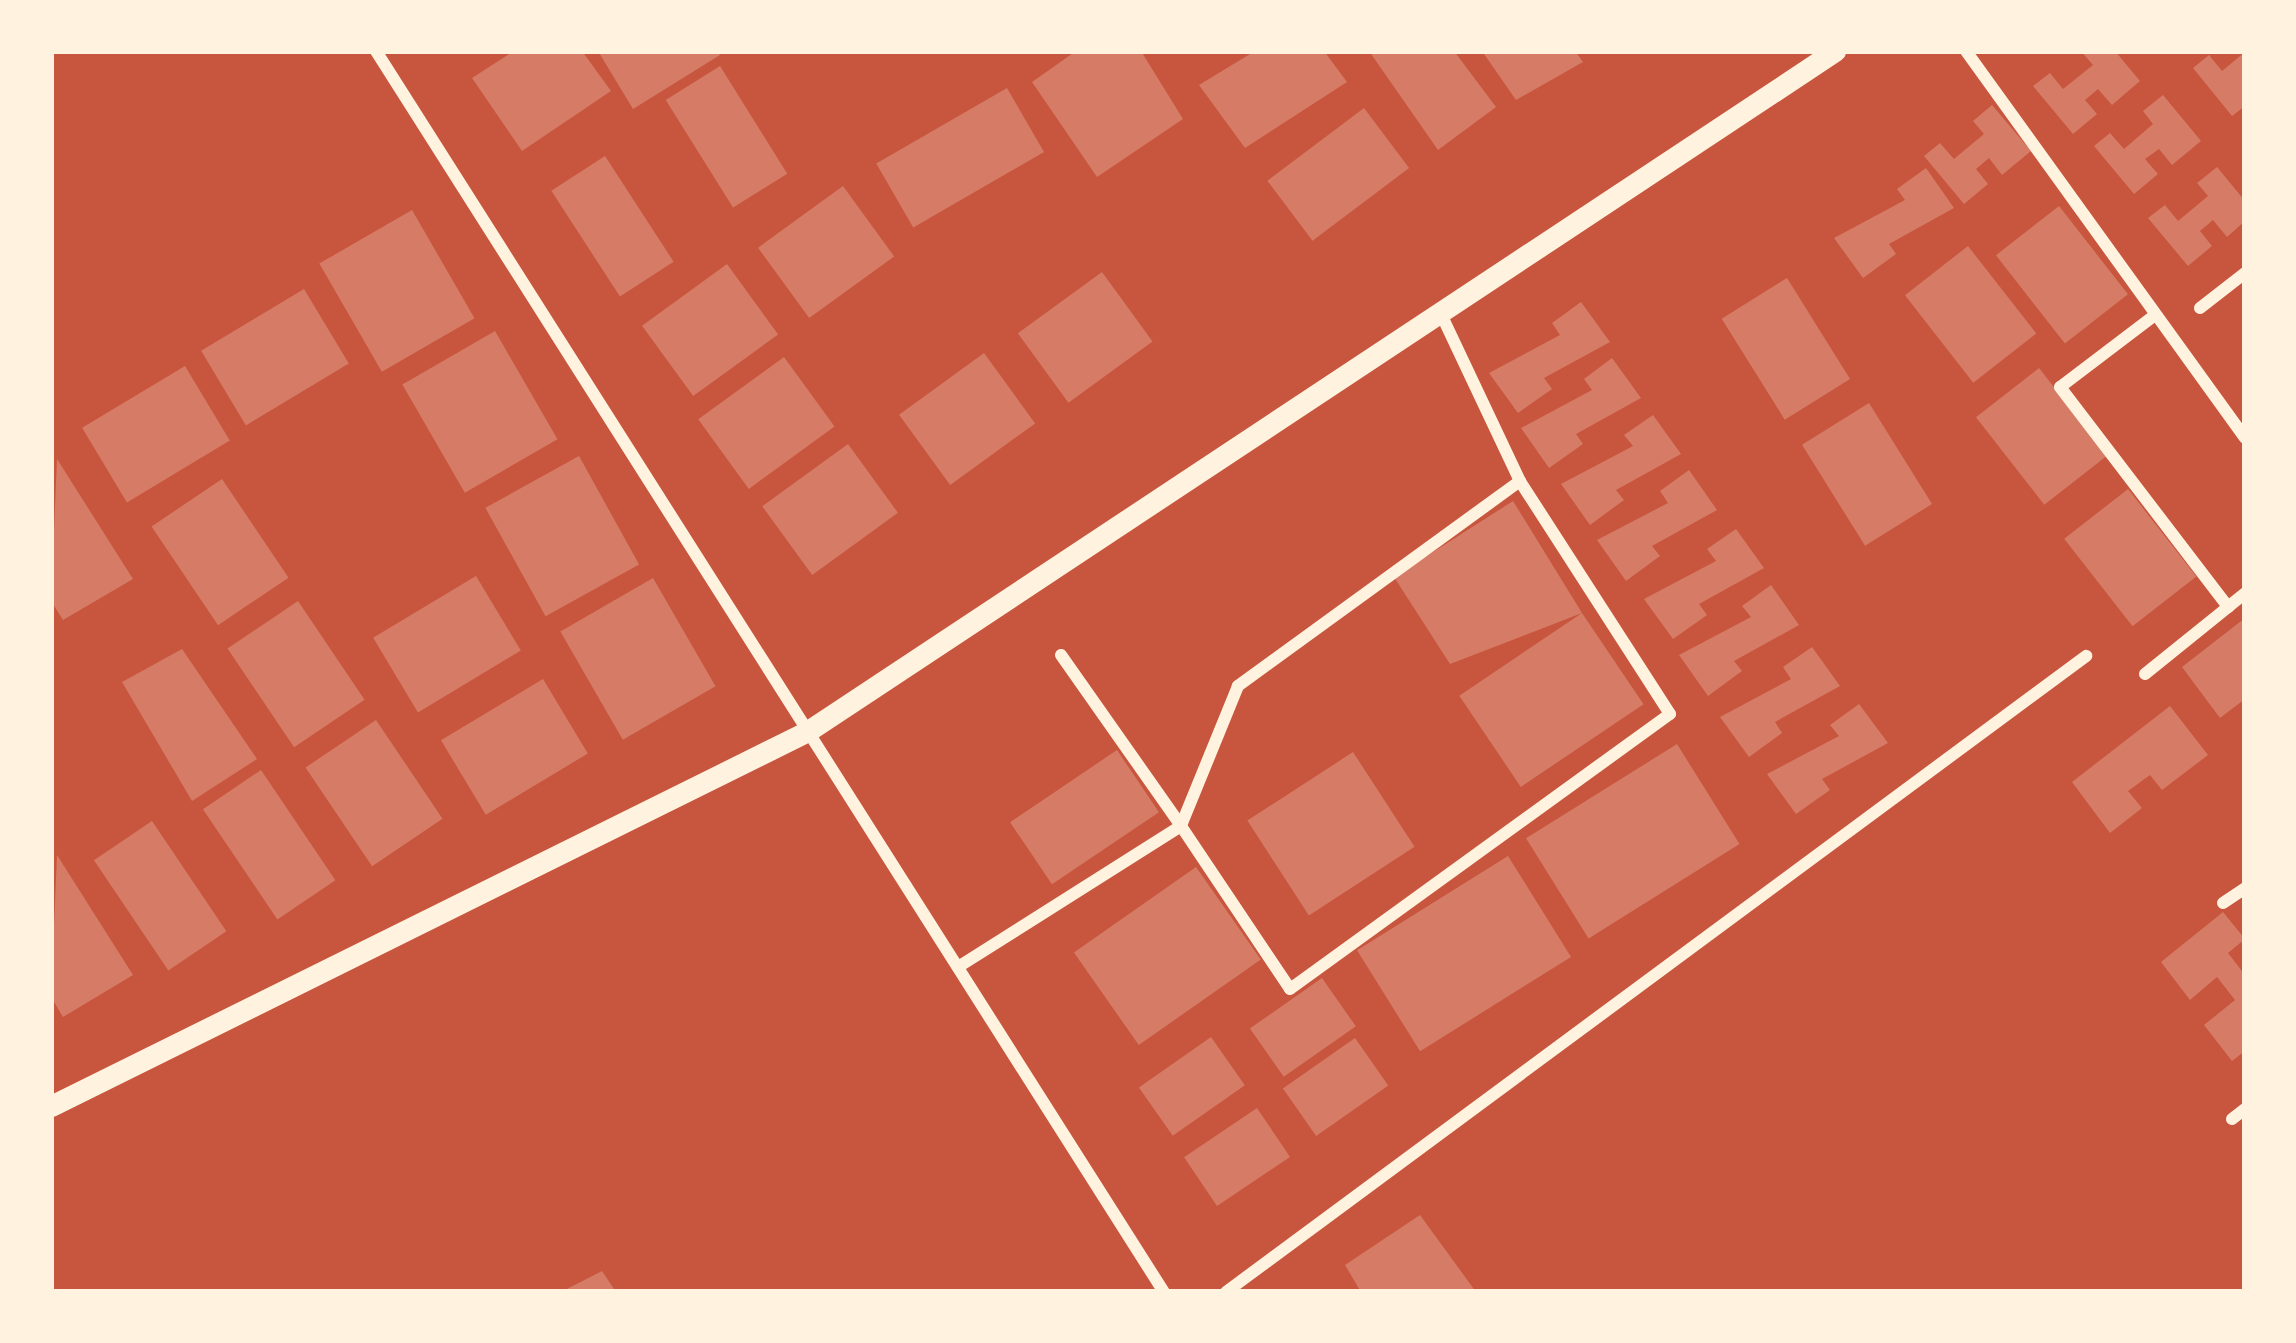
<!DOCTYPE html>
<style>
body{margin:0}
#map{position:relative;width:2296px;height:1343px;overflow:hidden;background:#c8553d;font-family:Lato,sans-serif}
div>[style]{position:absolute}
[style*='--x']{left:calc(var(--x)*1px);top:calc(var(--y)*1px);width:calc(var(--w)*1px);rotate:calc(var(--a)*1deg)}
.building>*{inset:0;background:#d67c66;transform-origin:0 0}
.minor>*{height:12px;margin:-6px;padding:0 6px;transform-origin:6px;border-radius:6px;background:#fff3e0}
.tertiary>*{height:21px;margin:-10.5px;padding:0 10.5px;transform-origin:10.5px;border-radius:10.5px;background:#fff3e0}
span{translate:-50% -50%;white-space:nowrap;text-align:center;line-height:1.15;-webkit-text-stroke:12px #fff3e0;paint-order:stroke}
.frame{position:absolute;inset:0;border:54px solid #fff3e0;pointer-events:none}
</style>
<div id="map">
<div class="building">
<div style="clip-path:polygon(514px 51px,582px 51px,611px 91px,522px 151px,472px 78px)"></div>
<div style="clip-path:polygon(598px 51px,717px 51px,720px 55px,633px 109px)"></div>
<div style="clip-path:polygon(1076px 51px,1141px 51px,1183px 119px,1097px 177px,1032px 82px)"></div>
<div style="clip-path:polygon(1255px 51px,1324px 51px,1347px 82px,1245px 148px,1199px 85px)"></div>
<div style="clip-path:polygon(1369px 51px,1454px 51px,1496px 107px,1438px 150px)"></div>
<div style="clip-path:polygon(1482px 51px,1575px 51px,1583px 62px,1516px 100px)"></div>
<div style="clip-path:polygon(2081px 51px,2115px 51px,2140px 81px,2112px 105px,2098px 89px,2085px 100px,2097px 114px,2073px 134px,2033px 86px,2050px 73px,2063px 89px,2093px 65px)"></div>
<div style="clip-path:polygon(2245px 52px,2245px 106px,2232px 116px,2193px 68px,2209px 55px,2222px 71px)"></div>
<div style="left:720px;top:66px;width:127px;height:64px;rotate:58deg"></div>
<div style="left:1007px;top:88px;width:74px;height:151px;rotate:60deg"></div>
<div style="clip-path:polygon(2163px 95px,2201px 141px,2172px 165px,2159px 149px,2145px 159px,2158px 174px,2134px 194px,2094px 146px,2110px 133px,2124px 149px,2153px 124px,2143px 111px)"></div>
<div style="clip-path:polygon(1992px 105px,2031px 151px,2002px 175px,1989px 158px,1976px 169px,1988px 184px,1964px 204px,1924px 156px,1940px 143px,1954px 159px,1984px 134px,1973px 121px)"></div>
<div style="left:1364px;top:108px;width:75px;height:121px;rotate:53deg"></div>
<div style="left:605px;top:156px;width:126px;height:64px;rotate:57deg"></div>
<div style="clip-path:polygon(2217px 167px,2245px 201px,2245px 221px,2227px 237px,2213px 220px,2200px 231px,2212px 246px,2188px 266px,2148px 218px,2165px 205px,2178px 221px,2208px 196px,2197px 183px)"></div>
<div style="clip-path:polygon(1926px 168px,1954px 208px,1889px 244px,1896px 254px,1863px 278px,1834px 238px,1905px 200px,1897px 189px)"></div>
<div style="left:843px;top:186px;width:87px;height:105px;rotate:54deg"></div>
<div style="left:2059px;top:206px;width:112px;height:80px;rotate:52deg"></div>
<div style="left:412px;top:210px;width:125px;height:107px;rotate:60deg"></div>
<div style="left:1968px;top:246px;width:111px;height:80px;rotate:52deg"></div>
<div style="left:727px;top:264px;width:87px;height:105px;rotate:54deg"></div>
<div style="left:1102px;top:272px;width:86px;height:104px;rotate:54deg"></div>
<div style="left:1787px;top:278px;width:119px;height:77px;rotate:58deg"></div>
<div style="left:304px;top:289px;width:87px;height:120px;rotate:59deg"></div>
<div style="clip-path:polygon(1581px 302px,1610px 342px,1544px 378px,1552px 389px,1518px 413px,1489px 373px,1560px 335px,1552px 323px)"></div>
<div style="left:495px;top:331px;width:125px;height:107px;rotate:60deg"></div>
<div style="left:984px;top:353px;width:87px;height:105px;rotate:54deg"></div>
<div style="left:784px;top:357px;width:86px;height:106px;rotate:54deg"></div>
<div style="clip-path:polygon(1612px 358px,1641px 398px,1576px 434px,1583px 444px,1549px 468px,1521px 428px,1592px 390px,1584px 379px)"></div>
<div style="left:185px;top:366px;width:87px;height:120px;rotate:59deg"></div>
<div style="left:2039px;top:368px;width:111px;height:80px;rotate:52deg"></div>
<div style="left:1869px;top:403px;width:119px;height:79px;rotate:58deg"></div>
<div style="clip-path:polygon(1653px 415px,1681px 454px,1616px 490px,1624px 500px,1590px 525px,1561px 484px,1633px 446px,1624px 435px)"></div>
<div style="left:848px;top:444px;width:85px;height:106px;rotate:54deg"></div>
<div style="left:579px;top:456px;width:124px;height:107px;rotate:61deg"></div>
<div style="clip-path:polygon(57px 459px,133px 579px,63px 620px,51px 601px)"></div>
<div style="clip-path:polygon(1689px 470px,1717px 510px,1652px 546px,1660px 556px,1626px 581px,1597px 540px,1668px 503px,1660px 491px)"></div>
<div style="left:222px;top:479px;width:119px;height:85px;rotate:56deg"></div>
<div style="left:2128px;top:489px;width:111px;height:81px;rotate:52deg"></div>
<div style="clip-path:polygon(1513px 501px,1582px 613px,1450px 664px,1394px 577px)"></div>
<div style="clip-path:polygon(1736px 529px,1764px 568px,1699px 604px,1707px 615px,1673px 639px,1644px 599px,1716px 561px,1707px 549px)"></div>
<div style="left:476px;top:576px;width:87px;height:120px;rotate:59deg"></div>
<div style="left:653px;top:578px;width:125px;height:107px;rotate:60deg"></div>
<div style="clip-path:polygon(1771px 585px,1799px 625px,1734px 661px,1742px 671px,1708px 696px,1679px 655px,1751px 617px,1742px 606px)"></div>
<div style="left:298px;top:601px;width:119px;height:85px;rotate:56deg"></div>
<div style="left:1582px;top:613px;width:110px;height:148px;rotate:56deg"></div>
<div style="clip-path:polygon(2245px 618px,2245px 699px,2220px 718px,2182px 667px)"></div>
<div style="clip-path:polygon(1812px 647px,1840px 686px,1775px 722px,1782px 733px,1749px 757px,1720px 717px,1791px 679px,1783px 667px)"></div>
<div style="clip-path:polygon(182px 649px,257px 759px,192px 801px,122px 682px)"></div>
<div style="left:543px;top:679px;width:87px;height:119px;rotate:59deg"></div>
<div style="clip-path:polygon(1859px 704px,1888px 743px,1822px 779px,1830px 790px,1796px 814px,1767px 774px,1839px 736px,1830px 725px)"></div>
<div style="clip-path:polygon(2170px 706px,2208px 755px,2162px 790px,2150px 775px,2128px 791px,2142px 808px,2110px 833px,2072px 782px)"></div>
<div style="left:376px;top:720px;width:119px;height:85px;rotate:56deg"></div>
<div style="left:1677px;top:744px;width:118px;height:178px;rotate:58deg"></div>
<div style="left:1117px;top:750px;width:75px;height:129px;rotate:56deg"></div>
<div style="left:1353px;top:752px;width:113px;height:126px;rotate:57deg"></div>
<div style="left:261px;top:770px;width:133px;height:70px;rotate:56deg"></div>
<div style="left:152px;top:821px;width:133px;height:70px;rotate:56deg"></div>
<div style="clip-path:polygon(57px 855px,133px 975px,63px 1017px,51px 997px)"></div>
<div style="left:1508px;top:856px;width:119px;height:178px;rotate:58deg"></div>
<div style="left:1196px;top:867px;width:113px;height:149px;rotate:55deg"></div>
<div style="clip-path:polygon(2223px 912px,2245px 939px,2228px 953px,2245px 975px,2245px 1051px,2232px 1061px,2204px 1025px,2235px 1000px,2217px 977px,2190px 1000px,2161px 962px)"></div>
<div style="left:1322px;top:978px;width:59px;height:88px;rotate:55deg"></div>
<div style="left:1211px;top:1037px;width:59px;height:88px;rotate:55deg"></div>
<div style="left:1355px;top:1038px;width:58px;height:88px;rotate:55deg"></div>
<div style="left:1257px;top:1108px;width:59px;height:88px;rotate:56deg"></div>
<div style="clip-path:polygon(1420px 1215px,1476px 1292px,1361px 1292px,1345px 1265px)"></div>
<div style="clip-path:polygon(602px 1271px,616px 1292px,561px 1292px)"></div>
</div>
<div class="minor">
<div style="--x:376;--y:51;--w:1470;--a:57.59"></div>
<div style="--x:1966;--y:51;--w:477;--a:54.2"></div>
<div style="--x:2200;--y:308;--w:57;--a:-37.9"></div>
<div style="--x:1441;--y:314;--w:185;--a:64.7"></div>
<div style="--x:2155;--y:315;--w:119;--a:142.8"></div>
<div style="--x:2060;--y:387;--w:277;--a:52.6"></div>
<div style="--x:2228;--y:607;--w:22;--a:-39"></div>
<div style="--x:1061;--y:655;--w:209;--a:54.9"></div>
<div style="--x:2145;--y:674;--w:107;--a:-38.9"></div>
<div style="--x:2223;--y:903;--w:27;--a:-34"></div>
<div style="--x:958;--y:967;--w:264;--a:-32.3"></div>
<div style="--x:1181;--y:826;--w:196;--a:56.2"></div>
<div style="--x:1290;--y:989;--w:469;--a:-35.9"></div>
<div style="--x:1670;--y:714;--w:277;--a:-122.8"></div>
<div style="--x:1520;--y:481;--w:349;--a:144"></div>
<div style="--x:1238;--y:686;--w:151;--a:112.2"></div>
<div style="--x:2232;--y:1119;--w:16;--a:-38"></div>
<div style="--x:1226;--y:1292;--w:1070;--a:-36.48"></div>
</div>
<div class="tertiary">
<div style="--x:51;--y:1106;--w:845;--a:-26.35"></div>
<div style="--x:808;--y:731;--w:1232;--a:-33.51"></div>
</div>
<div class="frame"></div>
</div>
